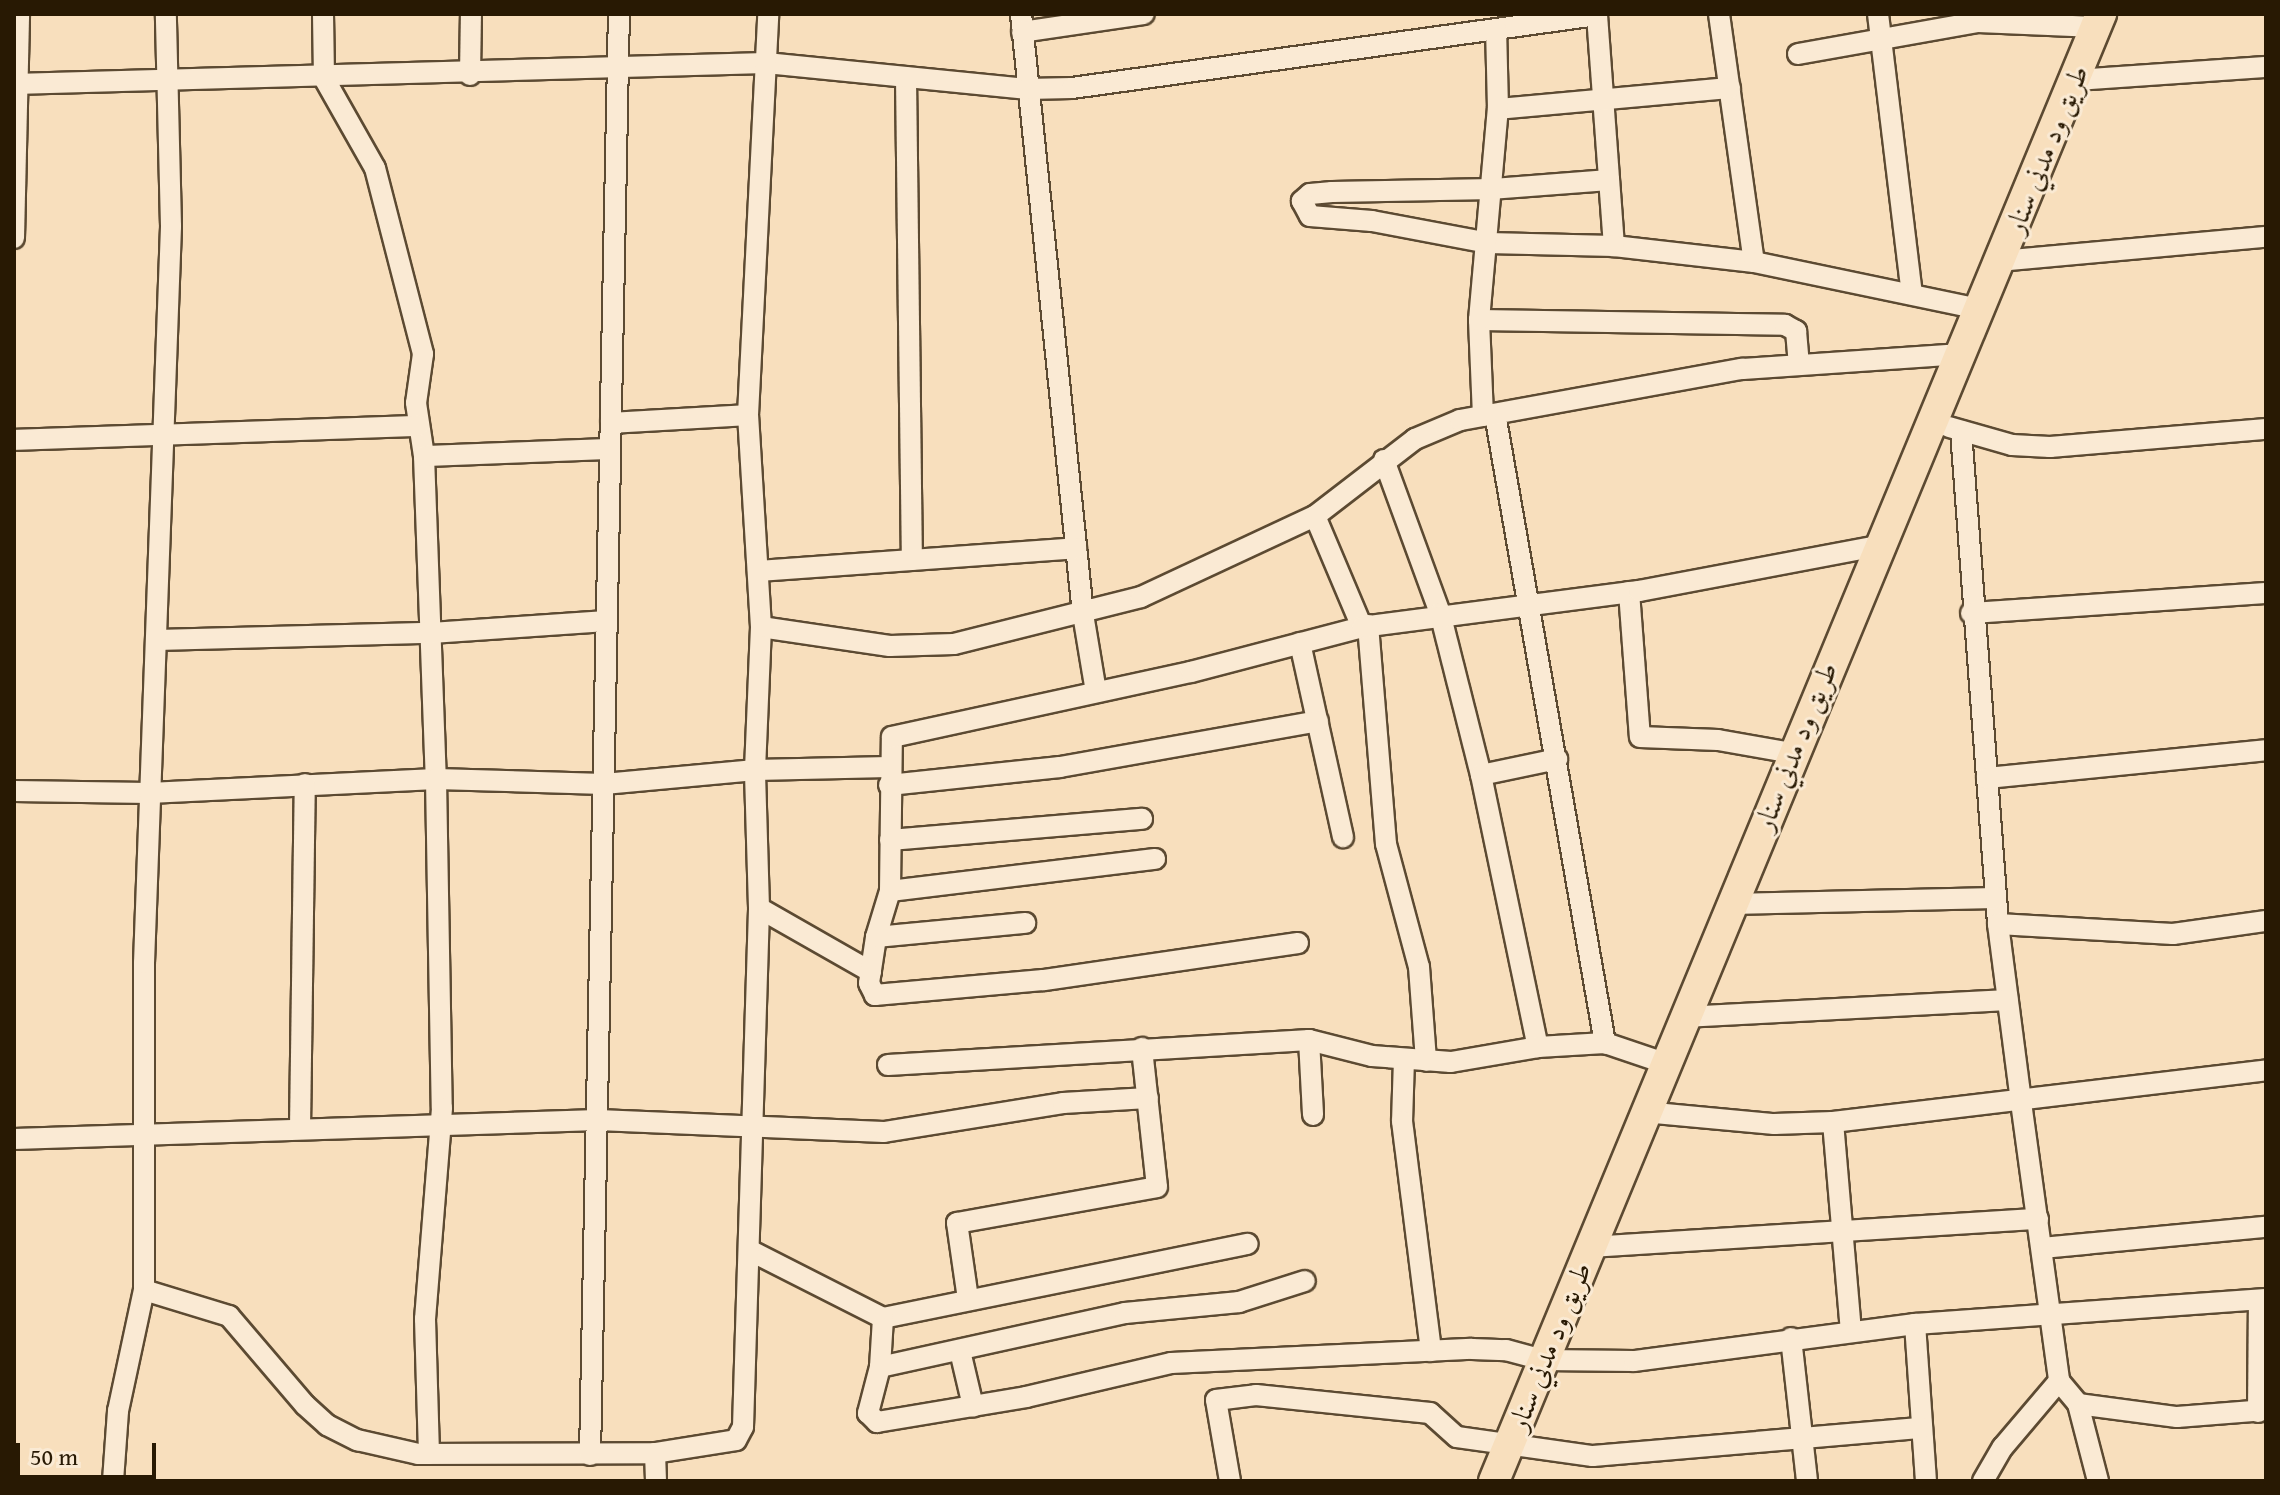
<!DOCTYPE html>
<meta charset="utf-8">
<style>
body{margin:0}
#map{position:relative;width:2280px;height:1495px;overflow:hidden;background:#f8dfbd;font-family:"Gentium Book Plus",Amiri,serif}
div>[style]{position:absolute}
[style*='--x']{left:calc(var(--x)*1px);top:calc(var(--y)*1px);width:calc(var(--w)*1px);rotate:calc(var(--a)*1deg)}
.roads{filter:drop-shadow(2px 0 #5c4a32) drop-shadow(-2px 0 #5c4a32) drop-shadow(0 2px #5c4a32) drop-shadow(0 -2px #5c4a32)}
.minor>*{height:20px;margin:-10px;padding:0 10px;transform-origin:10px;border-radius:10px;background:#faead4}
.highway>*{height:30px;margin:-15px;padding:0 15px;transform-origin:15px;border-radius:15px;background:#f8dfbd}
span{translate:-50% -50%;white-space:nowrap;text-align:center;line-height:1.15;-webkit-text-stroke:6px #faead4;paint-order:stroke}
.street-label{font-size:28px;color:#281903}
.frame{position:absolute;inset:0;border:16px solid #281903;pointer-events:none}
.scale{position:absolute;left:16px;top:1443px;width:140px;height:36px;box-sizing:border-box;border:4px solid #281903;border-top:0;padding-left:10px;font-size:24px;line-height:28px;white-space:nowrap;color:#281903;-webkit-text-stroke:6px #faead4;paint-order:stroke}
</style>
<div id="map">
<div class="roads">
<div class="minor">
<div style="--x:323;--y:14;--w:64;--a:89.1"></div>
<div style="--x:324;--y:78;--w:103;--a:60.5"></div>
<div style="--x:375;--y:168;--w:192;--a:75.5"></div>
<div style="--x:423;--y:354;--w:49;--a:98.1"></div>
<div style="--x:416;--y:403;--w:54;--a:81.4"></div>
<div style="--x:424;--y:456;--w:323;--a:87.9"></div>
<div style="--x:436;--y:779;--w:329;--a:89"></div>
<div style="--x:442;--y:1108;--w:212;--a:94.6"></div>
<div style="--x:425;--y:1319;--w:135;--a:88.3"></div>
<div style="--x:1021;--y:14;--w:603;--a:84.1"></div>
<div style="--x:1083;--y:614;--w:79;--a:80.5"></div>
<div style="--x:1719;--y:14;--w:250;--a:82"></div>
<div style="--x:1878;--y:14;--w:282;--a:83.1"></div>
<div style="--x:1022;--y:32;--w:123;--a:-8.4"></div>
<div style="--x:1798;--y:54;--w:183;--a:-10.1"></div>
<div style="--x:1978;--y:22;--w:118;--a:2.4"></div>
<div style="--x:470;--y:75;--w:61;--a:-89.1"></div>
<div style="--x:906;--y:77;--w:483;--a:89.3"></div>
<div style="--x:2075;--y:80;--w:191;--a:-3.9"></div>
<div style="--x:14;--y:84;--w:752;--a:-1.6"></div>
<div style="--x:766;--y:63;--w:261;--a:5.7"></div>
<div style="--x:1026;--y:89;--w:46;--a:-1.2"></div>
<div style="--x:1072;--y:88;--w:530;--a:-7.92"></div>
<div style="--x:1597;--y:15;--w:232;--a:85.8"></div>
<div style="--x:1614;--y:246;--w:141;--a:6.5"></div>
<div style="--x:1754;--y:262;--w:230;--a:11.8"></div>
<div style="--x:1498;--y:109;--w:233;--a:-5.2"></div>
<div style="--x:1609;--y:180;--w:116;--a:175.6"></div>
<div style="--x:1493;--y:189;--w:161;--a:178.9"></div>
<div style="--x:1332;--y:192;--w:22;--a:175"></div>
<div style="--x:1310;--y:194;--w:11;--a:139"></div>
<div style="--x:1302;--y:201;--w:17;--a:62"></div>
<div style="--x:1310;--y:216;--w:62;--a:4.6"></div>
<div style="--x:1372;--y:221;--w:118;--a:10.7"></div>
<div style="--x:1488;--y:243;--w:126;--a:1.4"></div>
<div style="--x:14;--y:238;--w:224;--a:-88.7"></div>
<div style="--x:2000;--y:261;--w:267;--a:-5.2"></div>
<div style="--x:1479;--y:320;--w:306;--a:0.9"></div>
<div style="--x:1785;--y:325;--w:13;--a:29"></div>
<div style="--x:1796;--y:331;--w:32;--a:85"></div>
<div style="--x:1495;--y:414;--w:639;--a:80.08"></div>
<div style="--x:1605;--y:1043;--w:62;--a:18.7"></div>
<div style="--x:1483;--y:416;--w:96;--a:-92.4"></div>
<div style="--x:1479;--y:320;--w:212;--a:-84.9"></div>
<div style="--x:1498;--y:109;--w:80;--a:-91.4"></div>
<div style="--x:611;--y:423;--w:137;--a:-3.3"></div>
<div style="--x:1949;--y:427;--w:66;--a:15.9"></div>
<div style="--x:2012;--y:445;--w:38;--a:3"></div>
<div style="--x:2050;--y:447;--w:217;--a:-4.8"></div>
<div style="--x:1961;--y:431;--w:494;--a:85.7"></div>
<div style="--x:1998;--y:924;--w:179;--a:82.6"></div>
<div style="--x:2021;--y:1102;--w:282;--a:82.2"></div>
<div style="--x:2059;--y:1381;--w:30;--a:50"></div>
<div style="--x:2078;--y:1404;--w:80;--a:75.4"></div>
<div style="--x:14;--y:440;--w:405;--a:-2"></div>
<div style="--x:424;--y:456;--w:186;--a:-2.2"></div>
<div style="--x:1384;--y:460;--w:163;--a:69.9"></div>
<div style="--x:1440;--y:613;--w:167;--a:75.8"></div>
<div style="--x:1481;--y:775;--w:278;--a:78.2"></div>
<div style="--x:1315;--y:516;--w:121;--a:67.1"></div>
<div style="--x:758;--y:571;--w:319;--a:-4.1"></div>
<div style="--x:1629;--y:592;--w:145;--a:85.7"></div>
<div style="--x:1640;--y:737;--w:78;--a:2.2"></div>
<div style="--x:1718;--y:740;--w:75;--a:10"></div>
<div style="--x:1971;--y:613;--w:296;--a:-3.9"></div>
<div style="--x:1368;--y:625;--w:220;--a:85.3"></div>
<div style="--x:1386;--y:844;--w:127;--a:75"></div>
<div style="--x:1419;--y:967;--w:94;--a:85.7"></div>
<div style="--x:761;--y:627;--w:130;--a:8.4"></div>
<div style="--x:890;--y:646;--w:64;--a:-1.8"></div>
<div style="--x:954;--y:644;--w:193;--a:-14.1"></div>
<div style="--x:1141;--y:597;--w:192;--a:-25"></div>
<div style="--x:1315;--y:516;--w:126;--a:-37.6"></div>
<div style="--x:1415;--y:439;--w:49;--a:-22.9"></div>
<div style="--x:1460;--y:420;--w:287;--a:-10.3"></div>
<div style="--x:1742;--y:369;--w:221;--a:-3.9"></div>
<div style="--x:157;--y:640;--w:274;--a:-1.5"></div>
<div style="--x:431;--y:633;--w:176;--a:-3.9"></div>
<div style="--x:1300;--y:643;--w:199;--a:77.5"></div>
<div style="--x:1481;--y:775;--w:78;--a:-11.9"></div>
<div style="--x:1987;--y:778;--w:280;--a:-5.7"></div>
<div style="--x:889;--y:785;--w:172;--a:-6"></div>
<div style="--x:1060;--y:767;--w:262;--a:-10.1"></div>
<div style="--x:14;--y:791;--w:135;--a:0.8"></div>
<div style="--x:149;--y:793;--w:287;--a:-2.8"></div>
<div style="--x:436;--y:779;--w:168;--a:1.7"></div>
<div style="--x:604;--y:784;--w:152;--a:-5.3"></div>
<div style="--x:755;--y:770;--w:134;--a:-1.3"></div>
<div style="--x:890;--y:840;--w:253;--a:-4.8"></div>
<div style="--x:890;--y:891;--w:267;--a:-6.9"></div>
<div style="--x:1730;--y:904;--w:266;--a:-1.3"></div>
<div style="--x:759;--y:908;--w:129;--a:29.7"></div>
<div style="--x:1998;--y:924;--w:175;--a:3.3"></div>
<div style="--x:2173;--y:934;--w:94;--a:-8"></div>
<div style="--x:876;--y:937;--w:150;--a:-5.4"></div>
<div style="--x:1298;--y:943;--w:258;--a:171.7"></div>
<div style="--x:1043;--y:980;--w:169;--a:174.9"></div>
<div style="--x:875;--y:995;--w:13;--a:-117"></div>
<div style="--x:869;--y:983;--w:47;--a:-81.3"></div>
<div style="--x:876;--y:937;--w:48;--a:-73.1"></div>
<div style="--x:890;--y:891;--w:154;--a:-89.3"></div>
<div style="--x:892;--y:737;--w:306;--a:-12.3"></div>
<div style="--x:1191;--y:672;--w:177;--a:-14.7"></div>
<div style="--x:1362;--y:627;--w:279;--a:-7.4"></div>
<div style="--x:1639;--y:591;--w:242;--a:-10.7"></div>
<div style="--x:1684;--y:1017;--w:324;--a:-3"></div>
<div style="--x:1309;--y:1040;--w:75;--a:86.9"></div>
<div style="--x:1404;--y:1059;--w:62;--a:91.8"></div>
<div style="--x:1402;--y:1121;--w:232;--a:82.8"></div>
<div style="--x:888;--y:1065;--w:422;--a:-3.4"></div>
<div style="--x:1309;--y:1040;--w:65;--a:14.3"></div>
<div style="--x:1372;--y:1056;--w:79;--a:4.3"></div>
<div style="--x:1451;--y:1062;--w:88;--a:-9.8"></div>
<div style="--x:1538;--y:1047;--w:67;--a:-3.4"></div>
<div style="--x:1644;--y:1112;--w:131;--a:5.3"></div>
<div style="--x:1774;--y:1124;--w:59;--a:-1.9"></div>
<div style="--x:1833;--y:1122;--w:436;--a:-6.8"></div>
<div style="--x:1833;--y:1122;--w:210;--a:85.1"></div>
<div style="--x:300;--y:1128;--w:344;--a:-89.2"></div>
<div style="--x:14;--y:1139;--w:584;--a:-1.86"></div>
<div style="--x:598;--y:1120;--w:286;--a:2.4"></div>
<div style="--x:884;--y:1132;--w:181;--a:-9.2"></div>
<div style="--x:1063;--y:1103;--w:85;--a:-3.4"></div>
<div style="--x:1590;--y:1247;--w:449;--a:-3.6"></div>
<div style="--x:2042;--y:1248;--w:225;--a:-5.4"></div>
<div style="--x:749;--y:1250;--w:150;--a:26.9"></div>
<div style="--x:883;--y:1318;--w:372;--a:-11.5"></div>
<div style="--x:144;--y:1290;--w:89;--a:17"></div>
<div style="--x:229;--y:1316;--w:117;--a:49.5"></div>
<div style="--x:305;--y:1405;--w:30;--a:42"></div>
<div style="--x:327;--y:1425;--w:34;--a:27"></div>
<div style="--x:357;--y:1440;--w:63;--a:12.9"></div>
<div style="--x:418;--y:1454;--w:237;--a:-0.2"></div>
<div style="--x:968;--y:1299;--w:77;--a:-98.2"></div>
<div style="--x:957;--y:1223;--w:203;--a:-10.2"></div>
<div style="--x:1157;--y:1187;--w:140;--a:-96.2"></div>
<div style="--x:883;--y:1318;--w:49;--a:93.5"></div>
<div style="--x:880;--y:1367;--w:48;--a:104.6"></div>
<div style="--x:868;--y:1413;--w:13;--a:45"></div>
<div style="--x:877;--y:1422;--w:151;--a:-9.5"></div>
<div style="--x:1026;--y:1397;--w:149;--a:-13.2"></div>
<div style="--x:1171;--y:1363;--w:301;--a:-2.7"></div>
<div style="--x:1472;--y:1349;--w:34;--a:2"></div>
<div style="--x:1506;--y:1350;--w:38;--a:15"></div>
<div style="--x:1543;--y:1360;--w:91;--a:0.6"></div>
<div style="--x:1634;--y:1361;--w:283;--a:-7.5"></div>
<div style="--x:1915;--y:1324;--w:352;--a:-4.1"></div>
<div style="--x:1915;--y:1324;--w:157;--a:86"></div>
<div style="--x:1791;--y:1338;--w:144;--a:83.6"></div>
<div style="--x:960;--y:1351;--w:57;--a:76.7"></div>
<div style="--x:880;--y:1367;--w:251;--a:-12.4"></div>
<div style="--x:1125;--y:1313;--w:115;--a:-5.5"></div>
<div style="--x:1239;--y:1302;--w:69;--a:-17.7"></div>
<div style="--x:2078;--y:1404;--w:100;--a:7.5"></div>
<div style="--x:2177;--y:1417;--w:89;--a:-4.5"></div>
<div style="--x:2258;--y:1412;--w:112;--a:-89.5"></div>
<div style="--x:590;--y:1455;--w:1441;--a:-88.85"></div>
<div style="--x:113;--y:1481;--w:70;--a:-85.9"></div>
<div style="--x:118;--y:1411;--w:124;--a:-77.9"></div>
<div style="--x:144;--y:1290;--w:327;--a:-90"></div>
<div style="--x:144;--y:963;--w:737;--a:-87.9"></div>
<div style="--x:171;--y:226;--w:212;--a:-91.4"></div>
<div style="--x:656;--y:1481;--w:28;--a:-92"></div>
<div style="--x:655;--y:1453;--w:82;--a:-9.1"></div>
<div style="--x:736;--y:1440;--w:15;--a:-62"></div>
<div style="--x:743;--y:1427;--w:519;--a:-88.23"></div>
<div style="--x:759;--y:908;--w:138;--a:-91.7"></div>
<div style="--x:755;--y:770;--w:143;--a:-87.6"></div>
<div style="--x:761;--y:627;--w:212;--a:-93.5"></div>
<div style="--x:748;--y:415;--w:401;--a:-87.1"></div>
<div style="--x:1230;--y:1481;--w:82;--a:-99.8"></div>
<div style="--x:1216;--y:1400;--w:40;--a:-7.1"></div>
<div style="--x:1256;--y:1395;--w:175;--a:5.9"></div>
<div style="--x:1430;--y:1413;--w:36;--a:42"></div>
<div style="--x:1457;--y:1437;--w:137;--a:8"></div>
<div style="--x:1593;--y:1456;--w:330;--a:-4.9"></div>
<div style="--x:1983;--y:1481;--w:39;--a:-60"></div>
<div style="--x:2003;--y:1447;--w:87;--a:-49.7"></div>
</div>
<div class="highway">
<div style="--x:1494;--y:1481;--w:1588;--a:-67.52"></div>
</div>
</div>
<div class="street-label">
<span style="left:2046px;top:149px;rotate:-68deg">طريق ود مدني سنار</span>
<span style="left:1795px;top:746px;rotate:-68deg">طريق ود مدني سنار</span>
<span style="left:1549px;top:1346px;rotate:-68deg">طريق ود مدني سنار</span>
</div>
<div class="frame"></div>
<div class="scale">50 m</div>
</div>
